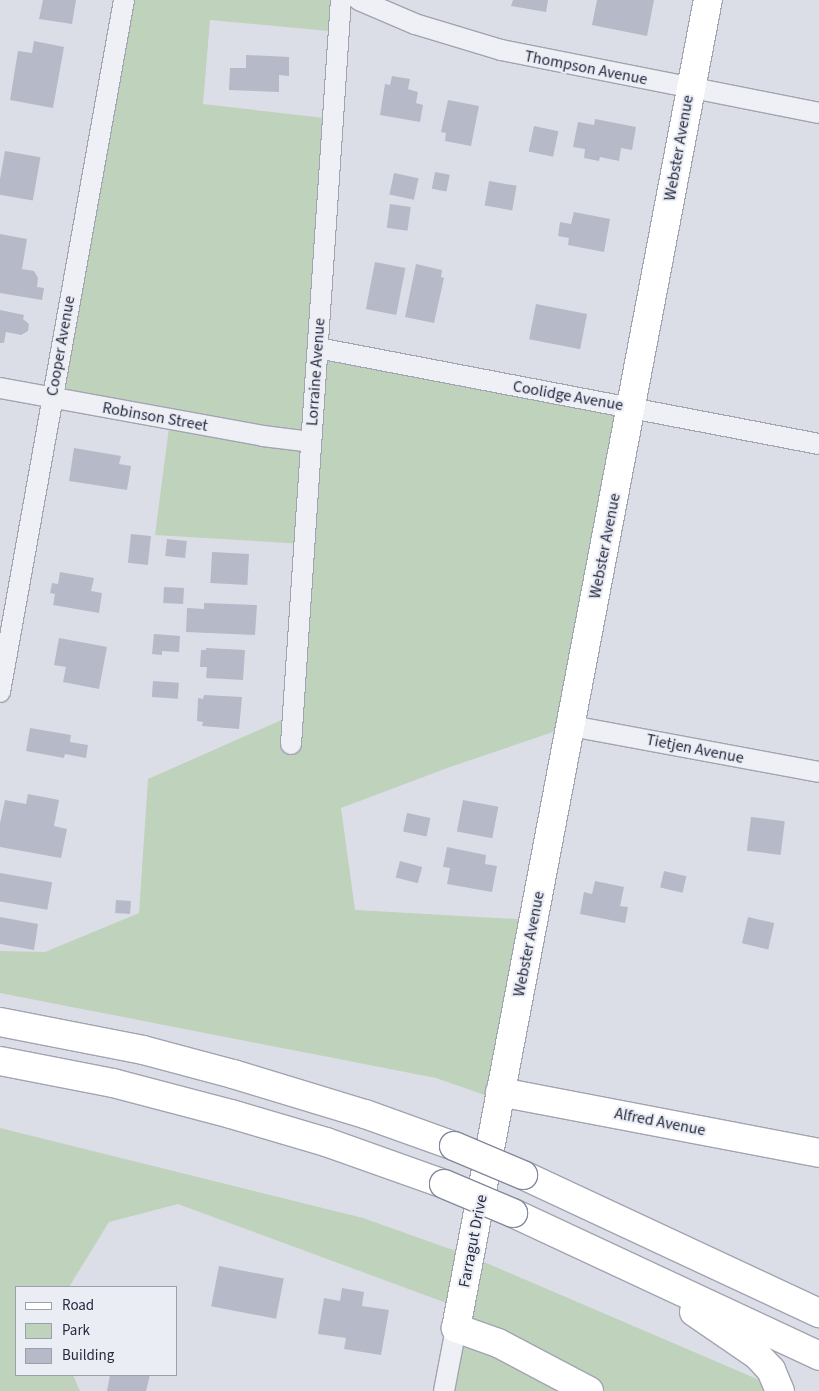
<!DOCTYPE html>
<style>
body{margin:0}
#map{position:relative;width:819px;height:1391px;overflow:hidden;background:#dcdee7;font-family:"Source Sans 3",sans-serif}
div>[style]{position:absolute}
[style*='--x']{left:calc(var(--x)*1px);top:calc(var(--y)*1px);width:calc(var(--w)*1px);rotate:calc(var(--a)*1deg)}
.green>*{inset:0;background:#bed2bc}
.building>*{inset:0;background:#b6b9c7;transform-origin:0 0}
.roads{filter:drop-shadow(1px 0 #a1a4b1) drop-shadow(-1px 0 #a1a4b1) drop-shadow(0 1px #a1a4b1) drop-shadow(0 -1px #a1a4b1)}
.street>*{height:20px;margin:-10px;padding:0 10px;transform-origin:10px;border-radius:10px;background:#eff0f5}
.secondary>*{height:28px;margin:-14px;padding:0 14px;transform-origin:14px;border-radius:14px;background:#fff}
.highway>*{height:28px;margin:-14px;padding:0 14px;transform-origin:14px;border-radius:14px;background:#fff}
.bridges{filter:drop-shadow(1px 0 #82889e) drop-shadow(-1px 0 #82889e) drop-shadow(0 1px #82889e) drop-shadow(0 -1px #82889e)}
.highway-bridge>*{height:28px;margin:-14px;padding:0 14px;transform-origin:14px;border-radius:14px;background:#fff}
span{translate:-50% -50%;white-space:nowrap;text-align:center;line-height:1.15;-webkit-text-stroke:4px #ebedf5;paint-order:stroke}
.street-label{font-size:16px;color:#252a3e}
.legend{position:absolute;left:15px;top:1286px;width:162px;height:90px;box-sizing:border-box;background:#ebedf5;border:1px solid #9c9fac;margin:0;padding:6px 9px;list-style:none;font-size:15px;color:#252a3e}
.legend li{display:flex;align-items:center;gap:10px;height:25px}
.legend b{width:25px;border:1px solid #9c9fac}
</style>
<div id="map">
<div class="green">
<div style="clip-path:polygon(124px 0,341px 0,339px 32px,210px 20px,203px 104px,333px 119px,318px 348px,631px 407px,571px 726px,450px 767px,341px 808px,355px 910px,533px 920px,499px 1100px,436px 1078px,0 993px,0 951px,45px 952px,139px 913px,148px 779px,293px 715px,304px 544px,155px 535px,170px 420px,51px 398px)"></div>
<div style="clip-path:polygon(0 1128px,363px 1218px,470px 1256px,785px 1391px,444px 1391px,460px 1308px,178px 1204px,109px 1222px,69px 1287px,16px 1287px,16px 1375px,73px 1375px,80px 1391px,0 1391px)"></div>
</div>
<div class="building">
<div style="clip-path:polygon(43px 0,76px 0,72px 24px,39px 19px)"></div>
<div style="clip-path:polygon(513px 0,548px 0,546px 12px,511px 6px)"></div>
<div style="clip-path:polygon(597px 0,654px 0,647px 36px,592px 25px)"></div>
<div style="clip-path:polygon(34px 41px,64px 47px,53px 108px,10px 100px,18px 51px,32px 53px)"></div>
<div style="clip-path:polygon(246px 55px,289px 57px,289px 76px,279px 75px,279px 92px,229px 90px,230px 68px,246px 68px)"></div>
<div style="clip-path:polygon(392px 76px,410px 79px,408px 89px,418px 92px,416px 103px,423px 105px,420px 122px,380px 115px,385px 84px,390px 85px)"></div>
<div style="clip-path:polygon(448px 100px,479px 106px,471px 146px,445px 141px,446px 133px,441px 132px)"></div>
<div style="clip-path:polygon(595px 119px,636px 127px,632px 150px,621px 148px,619px 161px,600px 157px,599px 161px,584px 158px,585px 149px,573px 147px,578px 122px,594px 125px)"></div>
<div style="left:534px;top:126px;width:25px;height:26px;rotate:12deg"></div>
<div style="left:5px;top:151px;width:36px;height:44px;rotate:10deg"></div>
<div style="left:435px;top:172px;width:15px;height:17px;rotate:11deg"></div>
<div style="left:394px;top:173px;width:25px;height:22px;rotate:12deg"></div>
<div style="left:489px;top:181px;width:28px;height:25px;rotate:10deg"></div>
<div style="left:390px;top:204px;width:21px;height:24px;rotate:8deg"></div>
<div style="clip-path:polygon(574px 212px,610px 219px,604px 252px,568px 245px,569px 238px,558px 236px,560px 222px,571px 224px)"></div>
<div style="clip-path:polygon(0 234px,27px 239px,22px 269px,34px 271px,38px 278px,37px 287px,44px 288px,42px 300px,0 293px)"></div>
<div style="left:375px;top:262px;width:31px;height:48px;rotate:11deg"></div>
<div style="clip-path:polygon(416px 264px,442px 270px,441px 277px,444px 278px,434px 323px,405px 317px)"></div>
<div style="left:536px;top:304px;width:52px;height:36px;rotate:11deg"></div>
<div style="clip-path:polygon(0 310px,24px 315px,23px 319px,29px 324px,28px 331px,21px 335px,6px 332px,4px 343px,0 343px)"></div>
<div style="clip-path:polygon(74px 448px,121px 456px,119px 464px,131px 466px,127px 490px,69px 481px)"></div>
<div style="left:131px;top:534px;width:20px;height:29px;rotate:6deg"></div>
<div style="left:167px;top:539px;width:20px;height:17px;rotate:6deg"></div>
<div style="left:212px;top:552px;width:37px;height:31px;rotate:3deg"></div>
<div style="clip-path:polygon(60px 572px,94px 578px,91px 591px,102px 593px,99px 613px,53px 605px,55px 594px,50px 593px,52px 583px,58px 584px)"></div>
<div style="left:164px;top:587px;width:20px;height:16px;rotate:3deg"></div>
<div style="clip-path:polygon(204px 603px,257px 605px,255px 635px,186px 632px,187px 608px,204px 609px)"></div>
<div style="clip-path:polygon(154px 634px,180px 636px,179px 652px,162px 651px,162px 655px,152px 654px)"></div>
<div style="clip-path:polygon(59px 638px,107px 647px,99px 689px,63px 682px,66px 667px,54px 665px)"></div>
<div style="clip-path:polygon(206px 648px,245px 650px,243px 680px,206px 678px,207px 667px,200px 667px,201px 650px,206px 650px)"></div>
<div style="left:153px;top:681px;width:26px;height:16px;rotate:4deg"></div>
<div style="clip-path:polygon(204px 695px,242px 697px,239px 729px,202px 726px,203px 722px,197px 721px,198px 698px,203px 699px)"></div>
<div style="clip-path:polygon(30px 728px,71px 735px,70px 742px,88px 745px,86px 758px,65px 754px,64px 758px,26px 751px)"></div>
<div style="clip-path:polygon(28px 794px,59px 800px,54px 826px,67px 829px,61px 858px,0 847px,0 823px,5px 800px,26px 804px)"></div>
<div style="left:463px;top:800px;width:36px;height:32px;rotate:11deg"></div>
<div style="left:407px;top:813px;width:24px;height:19px;rotate:12deg"></div>
<div style="left:751px;top:817px;width:34px;height:34px;rotate:7deg"></div>
<div style="clip-path:polygon(447px 847px,486px 855px,485px 864px,497px 866px,492px 892px,447px 884px,450px 868px,443px 867px)"></div>
<div style="left:400px;top:861px;width:23px;height:17px;rotate:15deg"></div>
<div style="left:664px;top:871px;width:23px;height:17px;rotate:13deg"></div>
<div style="left:0;top:873px;width:53px;height:28px;rotate:10deg"></div>
<div style="clip-path:polygon(595px 881px,624px 887px,620px 906px,628px 907px,625px 923px,580px 914px,584px 892px,592px 894px)"></div>
<div style="left:116px;top:900px;width:15px;height:13px;rotate:4deg"></div>
<div style="clip-path:polygon(0 917px,38px 924px,34px 950px,0 944px)"></div>
<div style="left:748px;top:917px;width:27px;height:27px;rotate:13deg"></div>
<div style="left:219px;top:1266px;width:66px;height:41px;rotate:11deg"></div>
<div style="clip-path:polygon(342px 1288px,364px 1292px,362px 1306px,389px 1310px,381px 1355px,344px 1349px,346px 1338px,318px 1334px,324px 1298px,340px 1301px)"></div>
<div style="clip-path:polygon(110px 1375px,150px 1375px,146px 1391px,107px 1391px)"></div>
</div>
<div class="roads">
<div class="street">
<div style="--x:359;--y:0;--w:61;--a:23.2"></div>
<div style="--x:415;--y:24;--w:90;--a:16.8"></div>
<div style="--x:501;--y:50;--w:324;--a:11.2"></div>
<div style="--x:318;--y:348;--w:510;--a:10.85"></div>
<div style="--x:0;--y:388;--w:267;--a:10.3"></div>
<div style="--x:263;--y:436;--w:48;--a:7.1"></div>
<div style="--x:0;--y:692;--w:703;--a:-79.84"></div>
<div style="--x:571;--y:726;--w:252;--a:10.5"></div>
<div style="--x:291;--y:744;--w:746;--a:-86.16"></div>
<div style="--x:444;--y:1391;--w:64;--a:-79.2"></div>
</div>
<div class="secondary">
<div style="--x:500;--y:1092;--w:325;--a:10.8"></div>
<div style="--x:589;--y:1391;--w:103;--a:-152.2"></div>
<div style="--x:498;--y:1343;--w:45;--a:-160.3"></div>
<div style="--x:456;--y:1328;--w:1352;--a:-79.26"></div>
</div>
<div class="highway">
<div style="--x:0;--y:1022;--w:146;--a:11.1"></div>
<div style="--x:143;--y:1050;--w:93;--a:14.9"></div>
<div style="--x:233;--y:1074;--w:138;--a:16.9"></div>
<div style="--x:365;--y:1114;--w:95;--a:19.8"></div>
<div style="--x:0;--y:1061;--w:115;--a:11"></div>
<div style="--x:113;--y:1083;--w:122;--a:14.7"></div>
<div style="--x:231;--y:1114;--w:99;--a:16.4"></div>
<div style="--x:326;--y:1142;--w:125;--a:19.6"></div>
<div style="--x:523;--y:1175;--w:327;--a:25"></div>
<div style="--x:513;--y:1213;--w:338;--a:25"></div>
<div style="--x:694;--y:1312;--w:76;--a:34.3"></div>
<div style="--x:757;--y:1355;--w:21;--a:47"></div>
<div style="--x:771;--y:1370;--w:23;--a:67"></div>
</div>
</div>
<div class="bridges">
<div class="highway-bridge">
<div style="--x:454;--y:1146;--w:75;--a:22.8"></div>
<div style="--x:444;--y:1184;--w:75;--a:22.8"></div>
</div>
</div>
<div class="street-label">
<span style="left:586px;top:68px;rotate:11deg">Thompson Avenue</span>
<span style="left:679px;top:148px;rotate:-80deg">Webster Avenue</span>
<span style="left:61px;top:346px;rotate:-80deg">Cooper Avenue</span>
<span style="left:316px;top:372px;rotate:-86deg">Lorraine Avenue</span>
<span style="left:568px;top:396px;rotate:10deg">Coolidge Avenue</span>
<span style="left:155px;top:417px;rotate:10deg">Robinson Street</span>
<span style="left:605px;top:546px;rotate:-79deg">Webster Avenue</span>
<span style="left:695px;top:749px;rotate:11deg">Tietjen Avenue</span>
<span style="left:529px;top:944px;rotate:-79deg">Webster Avenue</span>
<span style="left:660px;top:1122px;rotate:11deg">Alfred Avenue</span>
<span style="left:473px;top:1241px;rotate:-79deg">Farragut Drive</span>
</div>
<ul class="legend">
<li><b style="height:6px;background:#fff"></b>Road</li>
<li><b style="height:14px;background:#bed2bc"></b>Park</li>
<li><b style="height:14px;background:#b6b9c7"></b>Building</li>
</ul>
</div>
